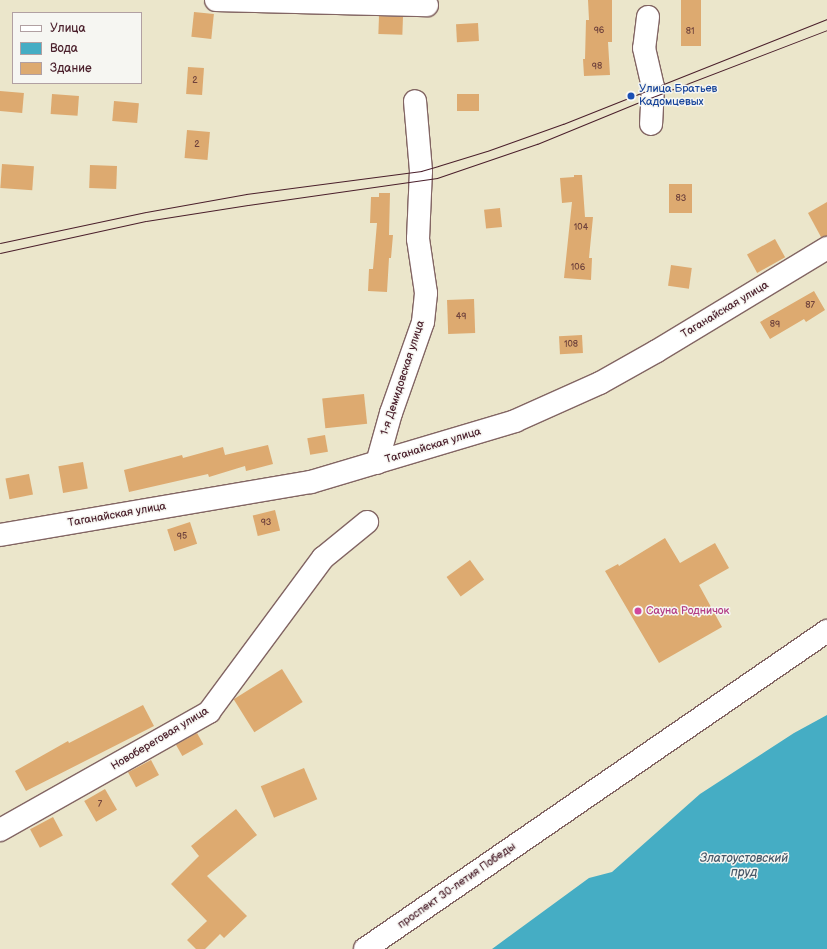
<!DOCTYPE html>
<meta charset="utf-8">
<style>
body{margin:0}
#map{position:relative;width:827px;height:949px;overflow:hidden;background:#ebe6cb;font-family:"Balsamiq Sans",sans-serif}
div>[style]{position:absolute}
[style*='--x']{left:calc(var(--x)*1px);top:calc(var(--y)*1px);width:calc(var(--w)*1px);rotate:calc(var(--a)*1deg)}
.water>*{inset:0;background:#45adc4}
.building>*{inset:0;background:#ddaa70;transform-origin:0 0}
.roads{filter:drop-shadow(1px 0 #826563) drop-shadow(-1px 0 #826563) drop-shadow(0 1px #826563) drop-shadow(0 -1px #826563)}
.minor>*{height:22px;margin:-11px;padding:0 11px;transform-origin:11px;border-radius:11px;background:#fff}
.major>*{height:22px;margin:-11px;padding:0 11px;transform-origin:11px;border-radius:11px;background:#fff}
.tram>*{height:1px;margin:-0.5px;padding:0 0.5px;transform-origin:0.5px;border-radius:0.5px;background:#4a1f2b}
.dots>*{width:11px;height:11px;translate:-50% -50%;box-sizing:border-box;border:2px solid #f6f6f2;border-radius:50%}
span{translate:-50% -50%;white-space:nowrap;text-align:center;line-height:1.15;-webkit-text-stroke:3px #f6f6f2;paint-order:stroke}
.number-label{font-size:9px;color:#6f423c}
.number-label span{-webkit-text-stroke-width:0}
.transit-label{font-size:11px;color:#164399}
.left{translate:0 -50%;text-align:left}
.street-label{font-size:11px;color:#4a1f2b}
.hotel-label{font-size:11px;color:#b23c85}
.water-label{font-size:12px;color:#485868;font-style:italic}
.legend{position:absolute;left:12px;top:12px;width:130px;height:72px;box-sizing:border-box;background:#f6f6f2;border:1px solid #b1a0a2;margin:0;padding:5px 7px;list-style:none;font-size:12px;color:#4a1f2b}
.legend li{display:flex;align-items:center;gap:8px;height:20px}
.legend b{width:20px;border:1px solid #b1a0a2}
</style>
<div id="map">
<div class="water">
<div style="clip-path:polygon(827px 715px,827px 949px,492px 949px,589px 878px,612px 872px,700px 794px,794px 733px)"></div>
</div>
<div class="building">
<div style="clip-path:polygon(588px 0,612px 0,612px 42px,608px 42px,610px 75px,584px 76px,583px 59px,585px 59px,586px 20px,589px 20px)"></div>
<div style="left:681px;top:0;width:20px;height:46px"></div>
<div style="left:194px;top:12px;width:20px;height:25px;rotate:6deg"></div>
<div style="left:379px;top:16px;width:24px;height:18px;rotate:2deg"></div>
<div style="left:478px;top:23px;width:18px;height:22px;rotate:87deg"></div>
<div style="left:188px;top:67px;width:16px;height:27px;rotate:4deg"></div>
<div style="left:0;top:91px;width:24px;height:20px;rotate:5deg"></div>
<div style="left:52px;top:94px;width:27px;height:20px;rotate:4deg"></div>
<div style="left:457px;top:94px;width:22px;height:17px"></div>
<div style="left:114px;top:101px;width:25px;height:20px;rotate:5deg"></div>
<div style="left:187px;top:130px;width:23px;height:28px;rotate:5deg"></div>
<div style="left:2px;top:164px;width:32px;height:24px;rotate:4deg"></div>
<div style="left:90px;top:165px;width:27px;height:23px;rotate:2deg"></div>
<div style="clip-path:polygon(574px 175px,582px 175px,585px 217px,593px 217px,589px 258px,592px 258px,591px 280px,564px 278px,572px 202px,562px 203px,560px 178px,574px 177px)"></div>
<div style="left:669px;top:184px;width:23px;height:29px"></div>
<div style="clip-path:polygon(379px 193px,390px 193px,389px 235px,393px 235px,391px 258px,389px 258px,387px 292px,368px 291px,369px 269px,373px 269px,377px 223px,370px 223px,371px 197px,379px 197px)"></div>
<div style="clip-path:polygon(827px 202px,827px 236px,821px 237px,808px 213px)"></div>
<div style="left:500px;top:208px;width:19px;height:16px;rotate:84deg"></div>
<div style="left:775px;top:239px;width:21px;height:32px;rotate:61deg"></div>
<div style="left:671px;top:265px;width:21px;height:21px;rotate:8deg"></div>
<div style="clip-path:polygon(814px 291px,825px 310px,806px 322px,804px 319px,770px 339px,760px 322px)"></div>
<div style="left:474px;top:299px;width:34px;height:27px;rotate:88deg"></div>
<div style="left:582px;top:335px;width:18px;height:23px;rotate:87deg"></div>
<div style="left:364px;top:394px;width:30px;height:42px;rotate:84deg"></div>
<div style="left:325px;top:435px;width:17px;height:18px;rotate:80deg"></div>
<div style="clip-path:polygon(268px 445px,273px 464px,246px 471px,245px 466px,209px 477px,208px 474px,129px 492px,124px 470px,182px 455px,183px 458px,223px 447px,225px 455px)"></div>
<div style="left:83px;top:462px;width:27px;height:25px;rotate:80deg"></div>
<div style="left:29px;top:474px;width:21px;height:24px;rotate:79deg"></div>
<div style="left:275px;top:510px;width:21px;height:23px;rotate:76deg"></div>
<div style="left:190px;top:522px;width:23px;height:24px;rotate:72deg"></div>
<div style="clip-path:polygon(665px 538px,680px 563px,715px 543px,729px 568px,699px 585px,722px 627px,659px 663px,605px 571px,618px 564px,619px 566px)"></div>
<div style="left:470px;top:560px;width:24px;height:29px;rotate:54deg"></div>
<div style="left:282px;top:669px;width:39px;height:57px;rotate:58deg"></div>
<div style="clip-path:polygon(143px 705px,154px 726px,26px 791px,15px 771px,68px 741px,69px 743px)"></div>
<div style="left:197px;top:733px;width:13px;height:24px;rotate:61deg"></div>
<div style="left:151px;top:760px;width:17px;height:26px;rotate:62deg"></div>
<div style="left:304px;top:768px;width:34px;height:47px;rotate:67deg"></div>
<div style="left:105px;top:789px;width:24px;height:24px;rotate:60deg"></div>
<div style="clip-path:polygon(236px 809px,257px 835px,207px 876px,247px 916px,224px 938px,220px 934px,205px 949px,196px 949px,187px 940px,207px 921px,171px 884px,199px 856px,191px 846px)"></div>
<div style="left:53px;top:817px;width:21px;height:26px;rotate:62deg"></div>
</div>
<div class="roads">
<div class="minor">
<div style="--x:216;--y:0;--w:211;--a:1.4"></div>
<div style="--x:648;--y:17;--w:31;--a:97"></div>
<div style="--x:644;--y:48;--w:40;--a:77"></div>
<div style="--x:653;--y:87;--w:37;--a:93"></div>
<div style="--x:377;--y:463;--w:52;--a:-74.4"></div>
<div style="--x:391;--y:413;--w:96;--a:-70.6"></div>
<div style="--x:423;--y:322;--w:29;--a:-84"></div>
<div style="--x:426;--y:293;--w:55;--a:-98.4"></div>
<div style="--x:418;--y:239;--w:68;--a:-87.5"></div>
<div style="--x:421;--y:171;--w:70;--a:-94.9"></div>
<div style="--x:0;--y:830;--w:240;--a:-29.4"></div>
<div style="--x:209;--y:712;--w:192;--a:-53.5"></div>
<div style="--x:323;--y:558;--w:57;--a:-39.3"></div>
</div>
<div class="major">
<div style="--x:0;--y:535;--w:315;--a:-9.7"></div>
<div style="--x:311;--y:482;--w:213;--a:-16.6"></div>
<div style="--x:515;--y:421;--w:93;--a:-24.1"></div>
<div style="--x:600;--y:383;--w:65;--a:-29.3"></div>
<div style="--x:657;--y:351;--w:199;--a:-31.2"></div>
<div style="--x:365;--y:949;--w:561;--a:-34.54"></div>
</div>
</div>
<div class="tram">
<div style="--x:0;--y:243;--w:149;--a:-12"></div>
<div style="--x:146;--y:212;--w:102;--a:-10.2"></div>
<div style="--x:246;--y:194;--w:177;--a:-7.5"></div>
<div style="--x:421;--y:171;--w:18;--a:-16"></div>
<div style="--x:438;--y:166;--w:51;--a:-17"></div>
<div style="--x:487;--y:151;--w:81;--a:-19.6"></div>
<div style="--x:563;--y:124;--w:284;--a:-21.7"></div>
<div style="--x:0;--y:253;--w:149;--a:-12.4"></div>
<div style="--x:146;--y:221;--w:103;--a:-8.9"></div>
<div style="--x:248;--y:205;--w:191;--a:-8.1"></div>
<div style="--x:437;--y:178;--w:106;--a:-18.8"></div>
<div style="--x:537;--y:144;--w:108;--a:-22.3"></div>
<div style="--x:637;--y:103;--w:204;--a:-21"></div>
</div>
<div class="dots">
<div style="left:631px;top:96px;background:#1a4fb4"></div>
<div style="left:638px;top:611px;background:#d1479c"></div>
</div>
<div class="number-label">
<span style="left:599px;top:31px">96</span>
<span style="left:690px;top:32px">81</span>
<span style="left:597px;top:67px">98</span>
<span style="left:195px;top:81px">2</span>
<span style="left:197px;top:145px">2</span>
<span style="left:681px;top:199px">83</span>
<span style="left:581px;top:228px">104</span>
<span style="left:578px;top:268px">106</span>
<span style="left:810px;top:306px">87</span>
<span style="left:461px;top:317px">49</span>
<span style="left:775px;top:325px">89</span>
<span style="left:571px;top:345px">108</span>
<span style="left:266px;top:523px">93</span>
<span style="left:182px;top:537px">95</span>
<span style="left:100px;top:805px">7</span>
</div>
<div class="transit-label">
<span class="left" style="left:639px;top:96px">Улица Братьев<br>Кадомцевых</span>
</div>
<div class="street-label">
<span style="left:725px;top:310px;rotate:-31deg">Таганайская улица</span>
<span style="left:403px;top:378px;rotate:-72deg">1-я Демидовская улица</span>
<span style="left:433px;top:446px;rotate:-17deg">Таганайская улица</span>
<span style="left:117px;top:515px;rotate:-10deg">Таганайская улица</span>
<span style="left:160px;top:739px;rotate:-31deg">Новобереговая улица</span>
<span style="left:457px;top:886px;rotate:-35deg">проспект 30-летия Победы</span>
</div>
<div class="hotel-label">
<span class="left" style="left:646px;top:611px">Сауна Родничок</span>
</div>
<div class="water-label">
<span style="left:744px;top:866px">Златоустовский<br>пруд</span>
</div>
<ul class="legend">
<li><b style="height:5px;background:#fff"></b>Улица</li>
<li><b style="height:11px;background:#45adc4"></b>Вода</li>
<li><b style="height:11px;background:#ddaa70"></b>Здание</li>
</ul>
</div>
